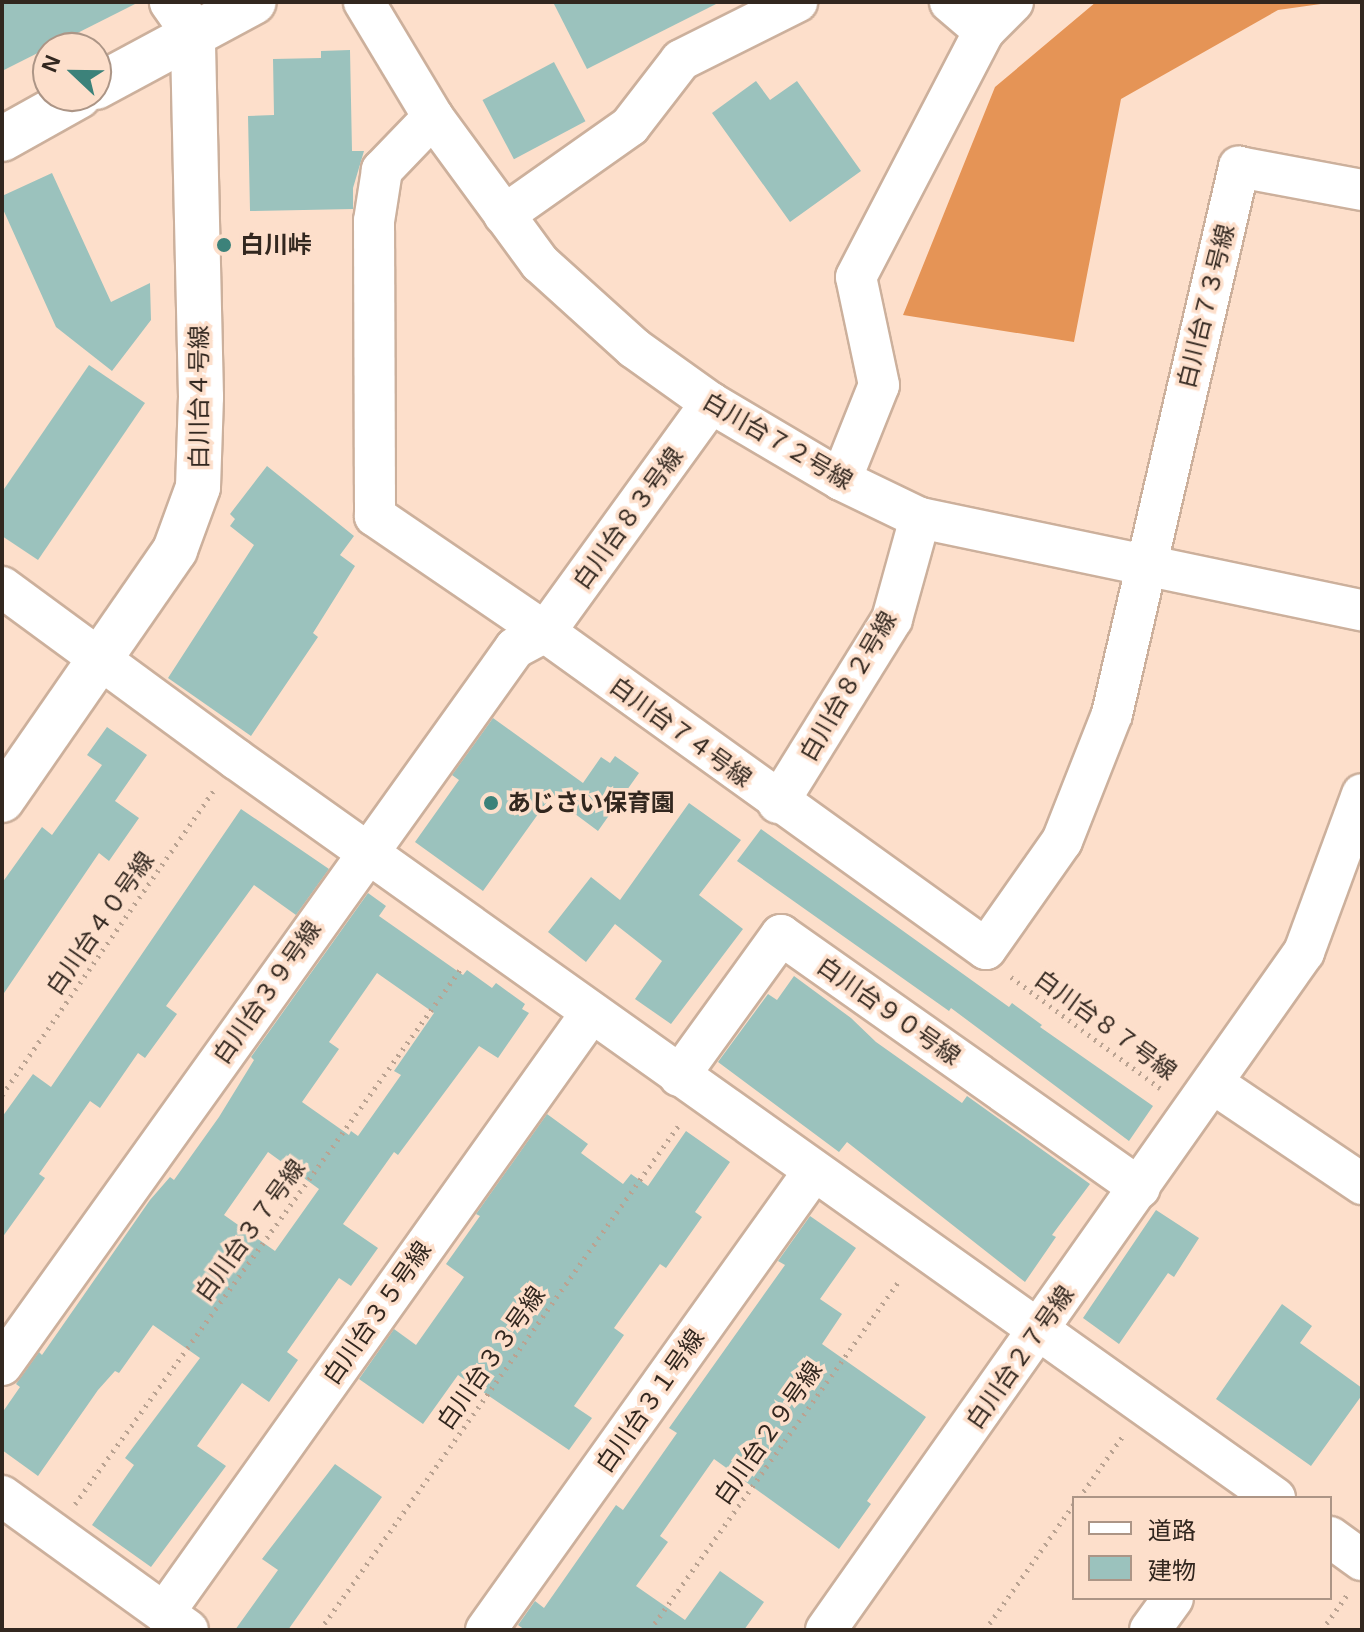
<!DOCTYPE html>
<meta charset="utf-8">
<style>
body{margin:0}
#map{position:relative;width:1364px;height:1632px;overflow:hidden;background:#fddfcb;font-family:Helvetica,"Noto Sans JP",sans-serif}
div>[style]{position:absolute}
[style*='--x']{left:calc(var(--x)*1px);top:calc(var(--y)*1px);width:calc(var(--w)*1px);rotate:calc(var(--a)*1deg)}
.forest>*{inset:0;background:#e59456}
.building>*{inset:0;background:#9bc2bd;transform-origin:0 0}
.path>*{height:5px;margin-top:-2.5px;transform-origin:0;background:repeating-linear-gradient(90deg,#baa392 0 2px,transparent 0 8px)}
.roads{filter:drop-shadow(2px 0 #ccb09c) drop-shadow(-2px 0 #ccb09c) drop-shadow(0 2px #ccb09c) drop-shadow(0 -2px #ccb09c)}
.minor>*{height:40px;margin:-20px;padding:0 20px;transform-origin:20px;border-radius:20px;background:#fff}
.tertiary>*{height:44px;margin:-22px;padding:0 22px;transform-origin:22px;border-radius:22px;background:#fff}
.primary>*{height:44px;margin:-22px;padding:0 22px;transform-origin:22px;border-radius:22px;background:#fff}
.dots>*{width:22px;height:22px;translate:-50% -50%;box-sizing:border-box;border:4px solid #fddfcb;border-radius:50%}
span{translate:-50% -50%;white-space:nowrap;text-align:center;line-height:1.15;-webkit-text-stroke:7px #fddfcb;paint-order:stroke}
.poi-label{font-size:24px;color:#32271f;font-weight:700}
.left{translate:0 -50%;text-align:left}
.street-label{font-size:24px;color:#32271f}
.frame{position:absolute;inset:0;border:4px solid #32271f;pointer-events:none}
.legend{position:absolute;left:1072px;top:1496px;width:260px;height:104px;box-sizing:border-box;background:#fddfcb;border:2px solid #ac9586;margin:0;padding:10px 14px;list-style:none;font-size:24px;color:#32271f}
.legend li{display:flex;align-items:center;gap:16px;height:40px}
.legend b{width:40px;border:2px solid #ac9586}
.north{position:absolute;left:32px;top:32px;width:80px;height:80px;box-sizing:border-box;background:#fddfcb;border:2px solid #ac9586;border-radius:50%;rotate:292deg;font-size:22px;font-weight:700;line-height:32px;text-align:center;color:#32271f}
.north::after{content:'';display:block;margin:auto;width:28px;height:36px;background:#3c827a;clip-path:polygon(50% 0,100% 100%,50% 72%,0 100%)}
</style>
<div id="map">
<div class="forest">
<div style="clip-path:polygon(1096px 2px,1335px 2px,1278px 10px,1121px 99px,1074px 342px,903px 315px,995px 87px)"></div>
</div>
<div class="building">
<div style="clip-path:polygon(2px 2px,139px 2px,2px 71px)"></div>
<div style="clip-path:polygon(553px 2px,720px 2px,587px 69px)"></div>
<div style="clip-path:polygon(350px 50px,352px 151px,364px 151px,353px 188px,353px 209px,250px 211px,248px 116px,274px 115px,273px 59px,321px 58px,321px 51px)"></div>
<div style="left:554px;top:62px;width:67px;height:81px;rotate:62deg"></div>
<div style="clip-path:polygon(756px 81px,770px 100px,797px 81px,861px 171px,790px 222px,712px 113px)"></div>
<div style="clip-path:polygon(52px 173px,111px 302px,150px 283px,151px 320px,112px 371px,56px 327px,2px 207px,2px 196px)"></div>
<div style="clip-path:polygon(89px 365px,145px 403px,38px 560px,2px 536px,2px 492px)"></div>
<div style="clip-path:polygon(267px 466px,354px 536px,340px 555px,355px 566px,313px 633px,318px 637px,251px 736px,168px 678px,254px 545px,230px 526px,235px 519px,230px 514px)"></div>
<div style="clip-path:polygon(493px 718px,583px 783px,601px 757px,610px 763px,615px 756px,639px 773px,598px 831px,551px 796px,483px 891px,415px 842px,459px 780px,452px 775px)"></div>
<div style="clip-path:polygon(107px 727px,147px 755px,115px 801px,139px 818px,109px 861px,99px 853px,2px 996px,2px 883px,42px 827px,52px 835px,102px 765px,87px 755px)"></div>
<div style="clip-path:polygon(689px 803px,741px 840px,699px 895px,743px 929px,671px 1024px,635px 999px,662px 961px,615px 924px,586px 962px,548px 932px,591px 877px,620px 900px)"></div>
<div style="clip-path:polygon(241px 809px,329px 869px,296px 915px,254px 885px,166px 1006px,177px 1014px,145px 1058px,138px 1053px,100px 1108px,90px 1101px,39px 1174px,45px 1178px,2px 1238px,2px 1117px,33px 1074px,51px 1087px)"></div>
<div style="clip-path:polygon(761px 829px,1009px 1007px,1012px 1003px,1042px 1025px,1040px 1027px,1153px 1106px,1129px 1141px,951px 1008px,949px 1011px,737px 861px)"></div>
<div style="clip-path:polygon(evenodd,368px 893px,386px 906px,379px 916px,463px 975px,467px 970px,492px 988px,496px 983px,525px 1004px,522px 1009px,529px 1013px,498px 1058px,479px 1046px,398px 1155px,394px 1152px,343px 1224px,378px 1248px,351px 1286px,339px 1278px,287px 1352px,298px 1360px,269px 1402px,242px 1383px,197px 1446px,226px 1466px,151px 1567px,92px 1525px,134px 1465px,125px 1458px,200px 1358px,153px 1325px,119px 1373px,115px 1371px,98px 1390px,38px 1476px,2px 1450px,2px 1413px,20px 1387px,16px 1384px,39px 1352px,42px 1355px,150px 1200px,170px 1177px,174px 1180px,219px 1117px,254px 1060px,251px 1057px,368px 893px,377px 973px,434px 1013px,394px 1071px,401px 1075px,358px 1136px,351px 1131px,349px 1135px,302px 1102px,339px 1049px,329px 1042px,377px 973px,368px 893px,268px 1152px,319px 1189px,275px 1251px,224px 1215px,268px 1152px)"></div>
<div style="clip-path:polygon(794px 976px,851px 1018px,876px 1042px,962px 1103px,967px 1096px,1090px 1184px,1052px 1235px,1056px 1237px,1025px 1282px,847px 1142px,839px 1152px,718px 1062px,768px 994px,777px 1000px)"></div>
<div style="clip-path:polygon(547px 1114px,588px 1144px,581px 1153px,623px 1184px,631px 1174px,648px 1186px,686px 1131px,730px 1162px,695px 1212px,702px 1217px,666px 1268px,660px 1264px,614px 1328px,624px 1335px,574px 1406px,592px 1418px,569px 1450px,458px 1375px,423px 1424px,359px 1379px,394px 1329px,416px 1345px,464px 1277px,446px 1264px,480px 1216px,476px 1214px)"></div>
<div style="clip-path:polygon(1156px 1210px,1199px 1238px,1174px 1277px,1168px 1273px,1119px 1344px,1083px 1318px)"></div>
<div style="clip-path:polygon(810px 1216px,856px 1248px,820px 1299px,842px 1314px,822px 1344px,926px 1417px,867px 1501px,871px 1504px,839px 1549px,714px 1459px,660px 1536px,668px 1542px,636px 1586px,685px 1620px,720px 1571px,764px 1602px,744px 1630px,525px 1630px,518px 1625px,535px 1601px,544px 1608px,616px 1505px,623px 1510px,677px 1433px,669px 1428px,785px 1265px,778px 1261px)"></div>
<div style="clip-path:polygon(1282px 1304px,1312px 1326px,1300px 1343px,1362px 1388px,1362px 1395px,1311px 1466px,1216px 1399px)"></div>
<div style="clip-path:polygon(335px 1464px,382px 1497px,288px 1630px,235px 1630px,278px 1570px,262px 1559px)"></div>
</div>
<div class="path">
<div style="--x:1011;--y:977;--w:186;--a:36.7"></div>
<div style="--x:2;--y:1095;--w:371;--a:-55.2"></div>
<div style="--x:1079;--y:1498;--w:75;--a:-54.8"></div>
<div style="--x:75;--y:1504;--w:662;--a:-54.22"></div>
<div style="--x:320;--y:1630;--w:623;--a:-54.6"></div>
<div style="--x:650;--y:1630;--w:431;--a:-54.5"></div>
<div style="--x:985;--y:1630;--w:154;--a:-54.8"></div>
<div style="--x:1322;--y:1630;--w:43;--a:-54.5"></div>
</div>
<div class="roads">
<div class="minor">
<div style="--x:364;--y:2;--w:134;--a:59"></div>
<div style="--x:433;--y:117;--w:181;--a:53.8"></div>
<div style="--x:540;--y:263;--w:127;--a:42.1"></div>
<div style="--x:634;--y:348;--w:95;--a:35.5"></div>
<div style="--x:711;--y:403;--w:151;--a:30.6"></div>
<div style="--x:841;--y:480;--w:88;--a:25.7"></div>
<div style="--x:920;--y:518;--w:451;--a:11.8"></div>
<div style="--x:950;--y:2;--w:45;--a:40.5"></div>
<div style="--x:433;--y:117;--w:74;--a:133.9"></div>
<div style="--x:382;--y:170;--w:52;--a:98.9"></div>
<div style="--x:374;--y:221;--w:295;--a:89.8"></div>
<div style="--x:375;--y:516;--w:206;--a:34.3"></div>
<div style="--x:545;--y:632;--w:543;--a:35.71"></div>
<div style="--x:986;--y:949;--w:132;--a:-54.9"></div>
<div style="--x:1062;--y:841;--w:136;--a:-68.5"></div>
<div style="--x:1112;--y:714;--w:562;--a:-76.93"></div>
<div style="--x:1239;--y:167;--w:125;--a:10.6"></div>
<div style="--x:504;--y:215;--w:154;--a:-35.2"></div>
<div style="--x:630;--y:126;--w:83;--a:-52.3"></div>
<div style="--x:681;--y:60;--w:130;--a:-26.6"></div>
<div style="--x:841;--y:480;--w:102;--a:-68.2"></div>
<div style="--x:879;--y:385;--w:110;--a:-102"></div>
<div style="--x:856;--y:277;--w:277;--a:-62.5"></div>
<div style="--x:984;--y:31;--w:41;--a:-45"></div>
<div style="--x:2;--y:587;--w:290;--a:36.3"></div>
<div style="--x:236;--y:759;--w:1275;--a:35.42"></div>
<div style="--x:778;--y:803;--w:216;--a:-58.2"></div>
<div style="--x:892;--y:619;--w:105;--a:-74.5"></div>
<div style="--x:679;--y:1076;--w:174;--a:-54.1"></div>
<div style="--x:781;--y:935;--w:439;--a:35.2"></div>
<div style="--x:1214;--y:1084;--w:179;--a:34"></div>
<div style="--x:2;--y:1365;--w:882;--a:-54.42"></div>
<div style="--x:515;--y:648;--w:34;--a:-28"></div>
<div style="--x:545;--y:632;--w:283;--a:-54.1"></div>
<div style="--x:2;--y:1496;--w:229;--a:35.8"></div>
<div style="--x:1330;--y:1537;--w:39;--a:36"></div>
<div style="--x:164;--y:1613;--w:736;--a:-54.56"></div>
<div style="--x:486;--y:1630;--w:563;--a:-54.47"></div>
<div style="--x:826;--y:1630;--w:830;--a:-54.82"></div>
<div style="--x:1304;--y:952;--w:168;--a:-69.8"></div>
<div style="--x:1150;--y:1630;--w:39;--a:-54"></div>
</div>
<div class="tertiary">
<div style="--x:2;--y:800;--w:304;--a:-55.3"></div>
<div style="--x:175;--y:550;--w:67;--a:-69.9"></div>
<div style="--x:198;--y:487;--w:90;--a:-88.1"></div>
<div style="--x:201;--y:397;--w:365;--a:-91.3"></div>
<div style="--x:193;--y:32;--w:37;--a:-125"></div>
</div>
<div class="primary">
<div style="--x:96;--y:87;--w:179;--a:-28.3"></div>
<div style="--x:2;--y:139;--w:88;--a:-29.2"></div>
</div>
</div>
<div class="dots">
<div style="left:224px;top:245px;background:#3c827a"></div>
<div style="left:491px;top:803px;background:#3c827a"></div>
</div>
<div class="poi-label">
<span class="left" style="left:240px;top:245px">白川峠</span>
<span class="left" style="left:507px;top:803px">あじさい保育園</span>
</div>
<div class="street-label">
<span style="left:1206px;top:306px;rotate:-76deg">白川台７３号線</span>
<span style="left:199px;top:397px;rotate:-90deg">白川台４号線</span>
<span style="left:778px;top:441px;rotate:30deg">白川台７２号線</span>
<span style="left:628px;top:518px;rotate:-54deg">白川台８３号線</span>
<span style="left:848px;top:686px;rotate:-60deg">白川台８２号線</span>
<span style="left:681px;top:732px;rotate:36deg">白川台７４号線</span>
<span style="left:100px;top:923px;rotate:-55deg">白川台４０号線</span>
<span style="left:267px;top:992px;rotate:-55deg">白川台３９号線</span>
<span style="left:889px;top:1011px;rotate:35deg">白川台９０号線</span>
<span style="left:1106px;top:1025px;rotate:36deg">白川台８７号線</span>
<span style="left:250px;top:1230px;rotate:-54deg">白川台３７号線</span>
<span style="left:377px;top:1313px;rotate:-55deg">白川台３５号線</span>
<span style="left:1020px;top:1357px;rotate:-55deg">白川台２７号線</span>
<span style="left:491px;top:1358px;rotate:-55deg">白川台３３号線</span>
<span style="left:650px;top:1401px;rotate:-55deg">白川台３１号線</span>
<span style="left:768px;top:1433px;rotate:-55deg">白川台２９号線</span>
</div>
<div class="frame"></div>
<ul class="legend">
<li><b style="height:10px;background:#fff"></b>道路</li>
<li><b style="height:22px;background:#9bc2bd"></b>建物</li>
</ul>
<div class="north">N</div>
</div>
